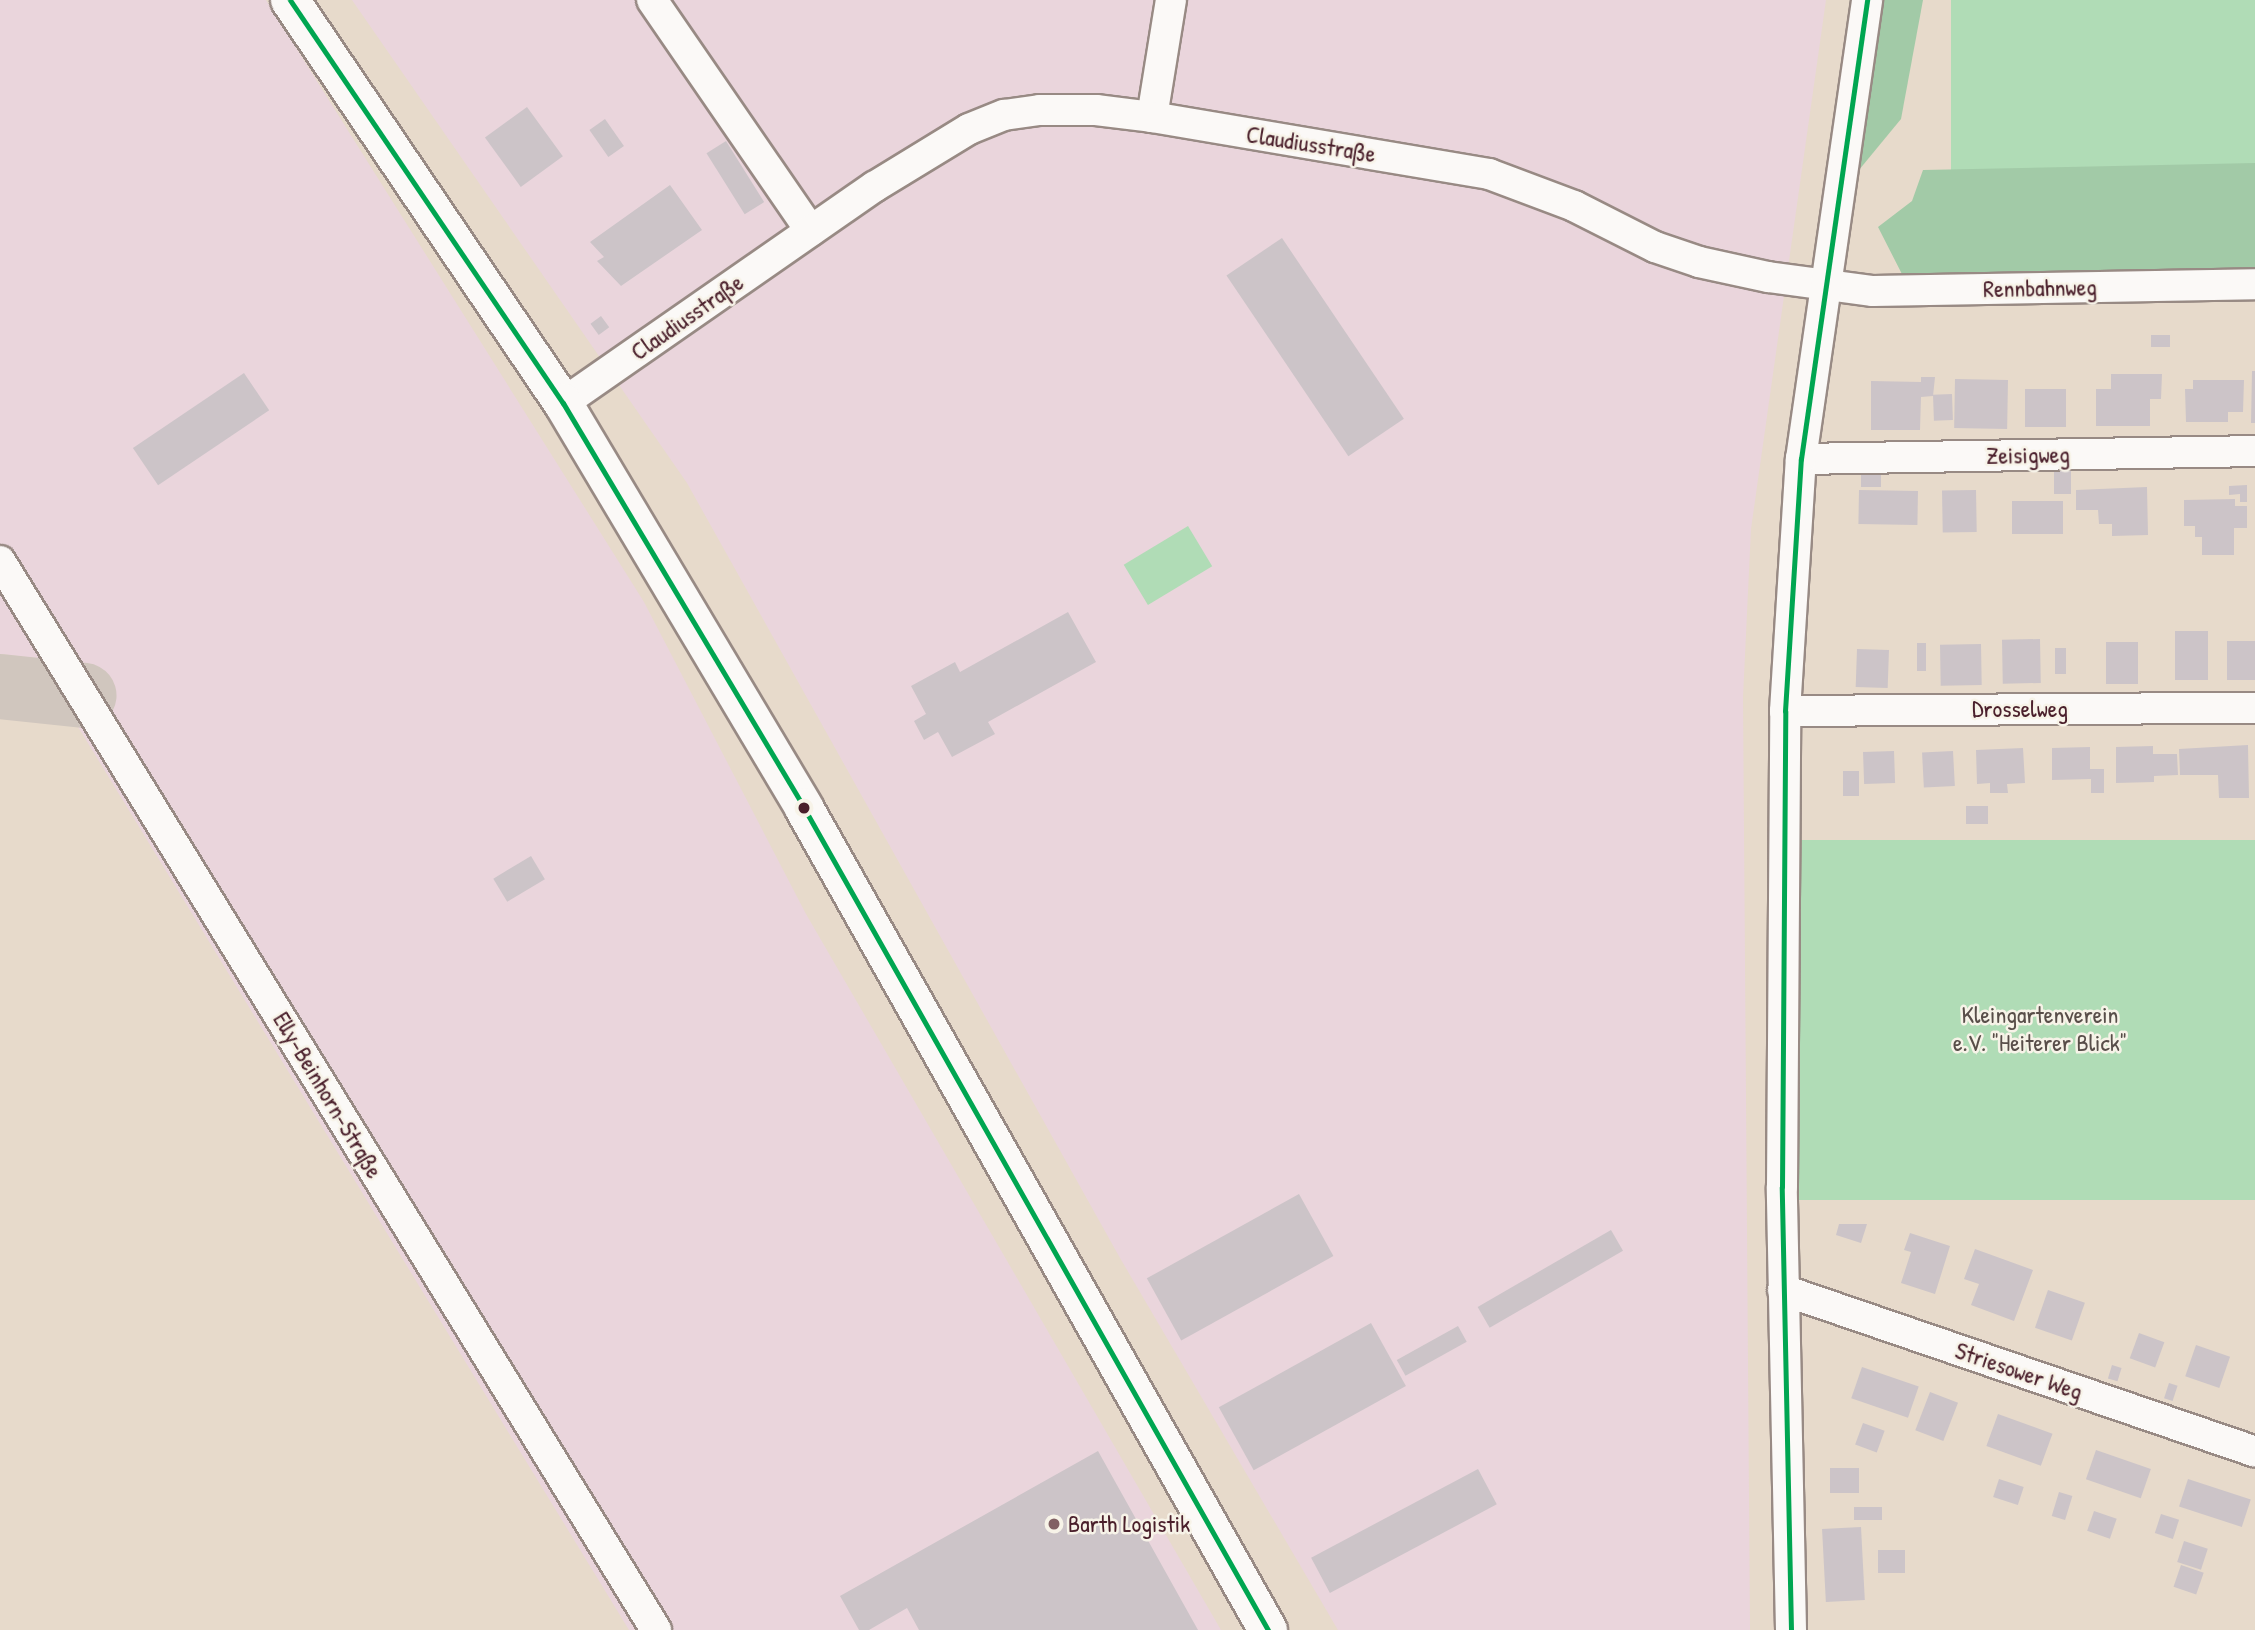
<!DOCTYPE html>
<meta charset="utf-8">
<style>
body{margin:0}
#map{position:relative;width:2255px;height:1630px;overflow:hidden;background:#e7dacb;font-family:"Patrick Hand",sans-serif}
div>[style]{position:absolute}
[style*='--x']{left:calc(var(--x)*1px);top:calc(var(--y)*1px);width:calc(var(--w)*1px);rotate:calc(var(--a)*1deg)}
.built>*{inset:0;background:#ead5dc}
.green>*{inset:0;background:#b0dcb6;transform-origin:0 0}
.forest>*{inset:0;background:#a2caa7}
.taxiway>*{height:65px;margin:-32.5px;padding:0 32.5px;transform-origin:32.5px;border-radius:32.5px;background:#d0c6be}
.building>*{inset:0;background:#ccc4c8;transform-origin:0 0}
.roads{filter:drop-shadow(2px 0 #988a84) drop-shadow(-2px 0 #988a84) drop-shadow(0 2px #988a84) drop-shadow(0 -2px #988a84)}
.minor>*{height:30px;margin:-15px;padding:0 15px;transform-origin:15px;border-radius:15px;background:#fbf9f7}
.major>*{height:38px;margin:-19px;padding:0 19px;transform-origin:19px;border-radius:19px;background:#fbf9f7}
.bus-1>*{height:5px;margin:-2.5px;padding:0 2.5px;transform-origin:2.5px;border-radius:2.5px;background:#00a651}
.dots>*{width:19px;height:19px;translate:-50% -50%;box-sizing:border-box;border:4px solid #f7f3e8;border-radius:50%}
span{translate:-50% -50%;white-space:nowrap;text-align:center;line-height:1.15;-webkit-text-stroke:5px #f7f3e8;paint-order:stroke}
.street-label{font-size:24px;color:#4a1f2b}
.park-label{font-size:24px;color:#584e49}
.poi-label{font-size:24px;color:#4a1f2b}
.left{translate:0 -50%;text-align:left}
</style>
<div id="map">
<div class="built">
<div style="clip-path:polygon(0 0,266px 0,644px 602px,806px 914px,1221px 1630px,629px 1630px,36px 658px,0 654px)"></div>
<div style="clip-path:polygon(352px 0,1826px 0,1751px 529px,1743px 697px,1750px 1630px,1338px 1630px,1120px 1258px,687px 483px)"></div>
</div>
<div class="green">
<div style="left:1951px;top:0;width:304px;height:172px"></div>
<div style="left:1188px;top:526px;width:47px;height:75px;rotate:59deg"></div>
<div style="left:2255px;top:840px;width:360px;height:461px;rotate:90deg"></div>
</div>
<div class="forest">
<div style="clip-path:polygon(1880px 0,1923px 0,1901px 119px,1854px 176px)"></div>
<div style="clip-path:polygon(2255px 163px,2255px 270px,1906px 282px,1878px 227px,1912px 201px,1923px 170px)"></div>
</div>
<div class="taxiway">
<div style="--x:0;--y:686;--w:84;--a:6.1"></div>
</div>
<div class="building">
<div style="left:527px;top:107px;width:61px;height:52px;rotate:54deg"></div>
<div style="left:605px;top:119px;width:33px;height:19px;rotate:55deg"></div>
<div style="left:726px;top:141px;width:72px;height:23px;rotate:58deg"></div>
<div style="clip-path:polygon(670px 185px,702px 230px,621px 286px,597px 261px,604px 257px,590px 242px)"></div>
<div style="left:1282px;top:238px;width:218px;height:67px;rotate:56deg"></div>
<div style="left:601px;top:316px;width:14px;height:13px;rotate:54deg"></div>
<div style="left:2151px;top:335px;width:19px;height:12px"></div>
<div style="clip-path:polygon(2252px 371px,2255px 371px,2255px 423px,2251px 423px)"></div>
<div style="left:244px;top:373px;width:45px;height:134px;rotate:56deg"></div>
<div style="clip-path:polygon(2111px 374px,2162px 374px,2161px 399px,2150px 399px,2150px 426px,2096px 426px,2096px 389px,2111px 389px)"></div>
<div style="clip-path:polygon(1921px 377px,1935px 377px,1933px 396px,1921px 397px,1920px 430px,1871px 430px,1871px 381px,1921px 382px)"></div>
<div style="left:1955px;top:379px;width:53px;height:49px;rotate:1deg"></div>
<div style="clip-path:polygon(2193px 380px,2244px 380px,2243px 412px,2228px 412px,2228px 422px,2186px 422px,2185px 389px,2193px 389px)"></div>
<div style="left:2025px;top:389px;width:41px;height:38px"></div>
<div style="left:1952px;top:394px;width:26px;height:19px;rotate:88deg"></div>
<div style="left:2054px;top:470px;width:17px;height:24px"></div>
<div style="left:1861px;top:473px;width:20px;height:14px"></div>
<div style="clip-path:polygon(2247px 485px,2247px 502px,2240px 502px,2240px 494px,2229px 495px,2229px 486px)"></div>
<div style="clip-path:polygon(2147px 487px,2148px 535px,2112px 536px,2112px 524px,2099px 524px,2098px 510px,2076px 510px,2076px 490px)"></div>
<div style="left:1859px;top:490px;width:59px;height:34px;rotate:1deg"></div>
<div style="left:1976px;top:490px;width:42px;height:34px;rotate:89deg"></div>
<div style="clip-path:polygon(2235px 499px,2235px 506px,2247px 506px,2247px 528px,2234px 528px,2234px 555px,2202px 555px,2202px 537px,2195px 537px,2195px 526px,2184px 526px,2184px 500px)"></div>
<div style="left:2063px;top:501px;width:33px;height:51px;rotate:90deg"></div>
<div style="clip-path:polygon(1068px 612px,1096px 662px,988px 722px,995px 734px,952px 757px,938px 732px,924px 740px,914px 721px,926px 714px,911px 686px,955px 662px,960px 672px)"></div>
<div style="left:2175px;top:631px;width:33px;height:49px"></div>
<div style="left:2040px;top:639px;width:44px;height:38px;rotate:89deg"></div>
<div style="left:2227px;top:641px;width:28px;height:39px"></div>
<div style="left:2106px;top:642px;width:32px;height:42px"></div>
<div style="left:1917px;top:643px;width:9px;height:28px"></div>
<div style="left:1981px;top:644px;width:41px;height:41px;rotate:89deg"></div>
<div style="left:2055px;top:648px;width:11px;height:26px"></div>
<div style="left:1857px;top:649px;width:32px;height:38px;rotate:2deg"></div>
<div style="clip-path:polygon(2248px 745px,2249px 798px,2219px 798px,2218px 775px,2180px 775px,2179px 749px)"></div>
<div style="clip-path:polygon(2153px 746px,2153px 754px,2177px 754px,2178px 775px,2154px 776px,2154px 782px,2116px 783px,2116px 747px)"></div>
<div style="clip-path:polygon(2090px 747px,2090px 769px,2104px 769px,2104px 793px,2091px 793px,2091px 779px,2052px 780px,2052px 748px)"></div>
<div style="clip-path:polygon(2023px 748px,2025px 783px,2007px 784px,2008px 793px,1990px 793px,1990px 783px,1977px 784px,1976px 750px)"></div>
<div style="left:1894px;top:751px;width:32px;height:31px;rotate:88deg"></div>
<div style="left:1953px;top:751px;width:35px;height:31px;rotate:87deg"></div>
<div style="left:1843px;top:771px;width:16px;height:25px"></div>
<div style="left:1966px;top:806px;width:22px;height:18px"></div>
<div style="left:531px;top:856px;width:27px;height:44px;rotate:59deg"></div>
<div style="left:1299px;top:1194px;width:71px;height:174px;rotate:61deg"></div>
<div style="clip-path:polygon(1839px 1224px,1867px 1224px,1861px 1243px,1836px 1235px)"></div>
<div style="left:1611px;top:1230px;width:24px;height:154px;rotate:60deg"></div>
<div style="clip-path:polygon(1910px 1233px,1950px 1246px,1935px 1294px,1901px 1283px,1911px 1252px,1904px 1250px)"></div>
<div style="clip-path:polygon(1975px 1249px,2033px 1270px,2014px 1321px,1971px 1305px,1979px 1284px,1964px 1279px)"></div>
<div style="left:2048px;top:1290px;width:39px;height:40px;rotate:19deg"></div>
<div style="left:1371px;top:1323px;width:72px;height:174px;rotate:61deg"></div>
<div style="left:1458px;top:1326px;width:18px;height:70px;rotate:61deg"></div>
<div style="left:2139px;top:1333px;width:27px;height:27px;rotate:20deg"></div>
<div style="left:2196px;top:1345px;width:36px;height:33px;rotate:19deg"></div>
<div style="left:2112px;top:1365px;width:10px;height:14px;rotate:17deg"></div>
<div style="left:1862px;top:1367px;width:60px;height:33px;rotate:19deg"></div>
<div style="left:2169px;top:1383px;width:9px;height:16px;rotate:18deg"></div>
<div style="left:1930px;top:1392px;width:30px;height:41px;rotate:21deg"></div>
<div style="left:1998px;top:1414px;width:58px;height:34px;rotate:20deg"></div>
<div style="left:1863px;top:1423px;width:23px;height:23px;rotate:20deg"></div>
<div style="left:2096px;top:1450px;width:58px;height:31px;rotate:19deg"></div>
<div style="clip-path:polygon(1098px 1451px,1198px 1630px,919px 1630px,907px 1608px,869px 1630px,859px 1630px,840px 1596px)"></div>
<div style="left:1830px;top:1468px;width:29px;height:25px"></div>
<div style="left:1478px;top:1469px;width:40px;height:189px;rotate:62deg"></div>
<div style="left:1999px;top:1479px;width:26px;height:19px;rotate:18deg"></div>
<div style="left:2188px;top:1479px;width:66px;height:29px;rotate:18deg"></div>
<div style="left:2059px;top:1492px;width:14px;height:25px;rotate:17deg"></div>
<div style="left:1854px;top:1507px;width:28px;height:13px"></div>
<div style="left:2094px;top:1511px;width:24px;height:21px;rotate:19deg"></div>
<div style="left:2161px;top:1514px;width:19px;height:20px;rotate:18deg"></div>
<div style="left:1861px;top:1527px;width:73px;height:39px;rotate:87deg"></div>
<div style="left:2184px;top:1541px;width:25px;height:22px;rotate:18deg"></div>
<div style="left:1878px;top:1550px;width:27px;height:23px"></div>
<div style="left:2181px;top:1565px;width:24px;height:23px;rotate:19deg"></div>
</div>
<div class="roads">
<div class="minor">
<div style="--x:652;--y:0;--w:280;--a:55.5"></div>
<div style="--x:1152;--y:117;--w:119;--a:-80.8"></div>
<div style="--x:563;--y:403;--w:379;--a:-34.8"></div>
<div style="--x:874;--y:187;--w:111;--a:-31.4"></div>
<div style="--x:969;--y:129;--w:38;--a:-22"></div>
<div style="--x:1004;--y:115;--w:36;--a:-8"></div>
<div style="--x:1040;--y:110;--w:56;--a:0"></div>
<div style="--x:1096;--y:110;--w:56;--a:7.1"></div>
<div style="--x:1152;--y:117;--w:342;--a:9.6"></div>
<div style="--x:1489;--y:174;--w:91;--a:20.6"></div>
<div style="--x:1574;--y:206;--w:91;--a:26.8"></div>
<div style="--x:1655;--y:247;--w:46;--a:18.8"></div>
<div style="--x:1699;--y:262;--w:71;--a:12.3"></div>
<div style="--x:1768;--y:277;--w:106;--a:7.6"></div>
<div style="--x:1873;--y:291;--w:382;--a:-1"></div>
<div style="--x:1801;--y:459;--w:454;--a:-1"></div>
<div style="--x:0;--y:561;--w:1254;--a:58.46"></div>
<div style="--x:1785;--y:711;--w:470;--a:-0.4"></div>
<div style="--x:1783;--y:1290;--w:499;--a:18.9"></div>
<div style="--x:1791;--y:1630;--w:443;--a:-91.2"></div>
<div style="--x:1782;--y:1187;--w:476;--a:-89.6"></div>
<div style="--x:1785;--y:711;--w:253;--a:-86.4"></div>
<div style="--x:1801;--y:459;--w:464;--a:-81.8"></div>
</div>
<div class="major">
<div style="--x:290;--y:0;--w:487;--a:55.9"></div>
<div style="--x:563;--y:403;--w:471;--a:59.2"></div>
<div style="--x:804;--y:808;--w:944;--a:60.56"></div>
</div>
</div>
<div class="bus-1">
<div style="--x:290;--y:0;--w:487;--a:55.9"></div>
<div style="--x:563;--y:403;--w:471;--a:59.2"></div>
<div style="--x:804;--y:808;--w:944;--a:60.56"></div>
<div style="--x:1791;--y:1630;--w:443;--a:-91.2"></div>
<div style="--x:1782;--y:1187;--w:476;--a:-89.6"></div>
<div style="--x:1785;--y:711;--w:253;--a:-86.4"></div>
<div style="--x:1801;--y:459;--w:464;--a:-81.8"></div>
</div>
<div class="dots">
<div style="left:804px;top:808px;background:#4a1f2b"></div>
<div style="left:1054px;top:1524px;background:#816063"></div>
</div>
<div class="street-label">
<span style="left:1311px;top:144px;rotate:9deg">Claudiusstraße</span>
<span style="left:2040px;top:288px;rotate:-1deg">Rennbahnweg</span>
<span style="left:687px;top:317px;rotate:-35deg">Claudiusstraße</span>
<span style="left:2028px;top:455px;rotate:-1deg">Zeisigweg</span>
<span style="left:2020px;top:709px">Drosselweg</span>
<span style="left:328px;top:1095px;rotate:59deg">Elly-Beinhorn-Straße</span>
<span style="left:2019px;top:1371px;rotate:19deg">Striesower Weg</span>
</div>
<div class="park-label">
<span style="left:2040px;top:1029px">Kleingartenverein<br>e.V. "Heiterer Blick"</span>
</div>
<div class="poi-label">
<span class="left" style="left:1068px;top:1524px">Barth Logistik</span>
</div>
</div>
